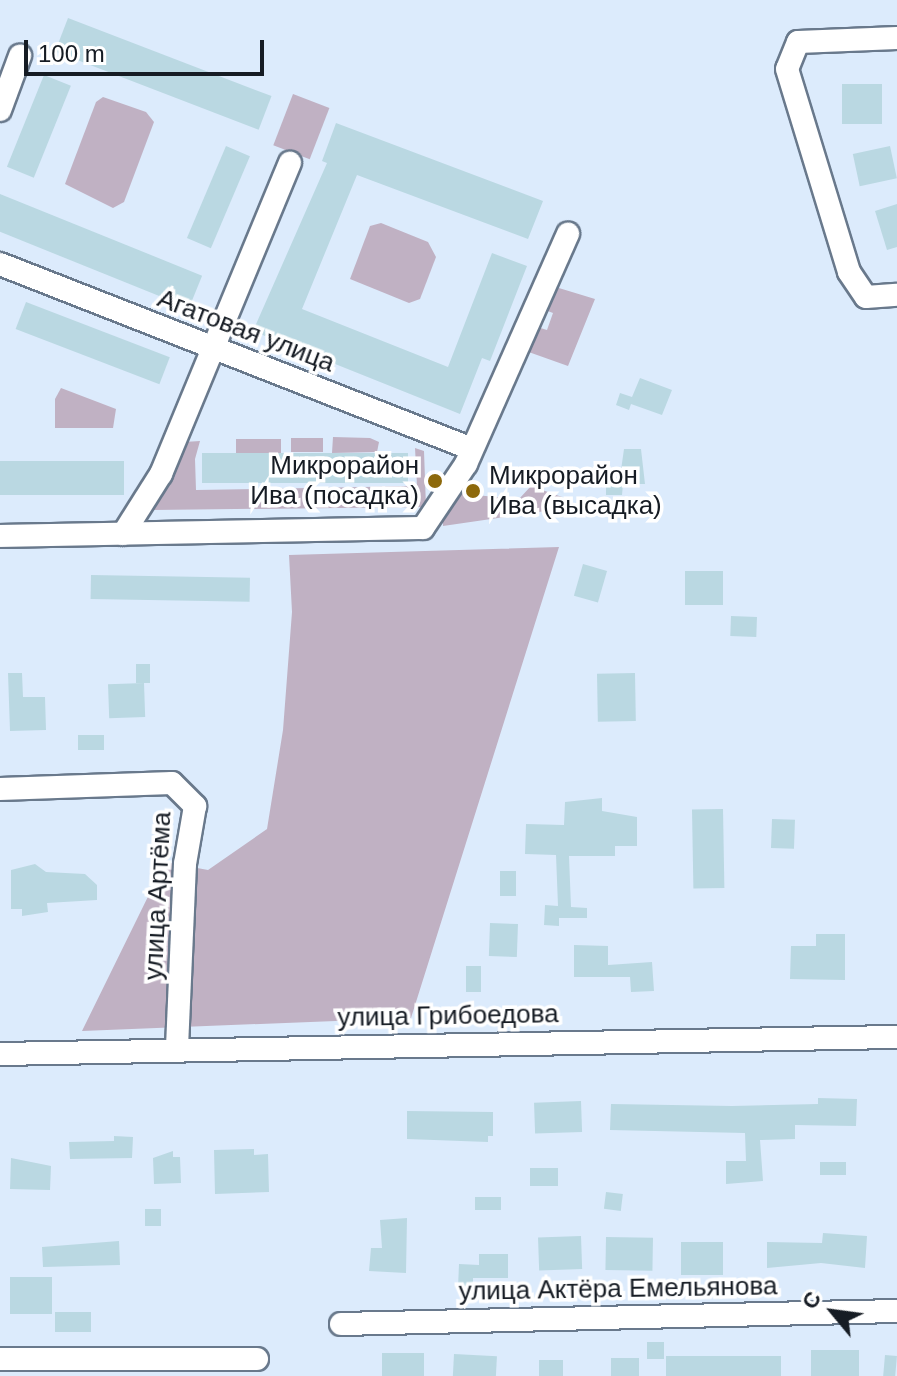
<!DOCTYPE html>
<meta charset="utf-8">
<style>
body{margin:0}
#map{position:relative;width:897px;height:1376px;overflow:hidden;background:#dcebfc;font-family:Arial,sans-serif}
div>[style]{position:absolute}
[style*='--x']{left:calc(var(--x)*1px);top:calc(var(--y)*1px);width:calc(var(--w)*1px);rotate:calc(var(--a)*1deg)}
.green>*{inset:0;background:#c0b1c3;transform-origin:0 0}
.building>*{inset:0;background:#bad8e2;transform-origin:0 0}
.roads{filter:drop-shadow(2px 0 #69798c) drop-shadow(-2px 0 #69798c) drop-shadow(0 2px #69798c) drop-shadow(0 -2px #69798c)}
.minor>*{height:22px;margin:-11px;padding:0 11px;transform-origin:11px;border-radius:11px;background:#fff}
.dots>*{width:22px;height:22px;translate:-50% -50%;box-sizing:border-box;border:4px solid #fff;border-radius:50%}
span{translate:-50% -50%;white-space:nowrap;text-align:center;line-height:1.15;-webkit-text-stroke:7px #fff;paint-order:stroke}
.street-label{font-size:26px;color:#161c24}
.poi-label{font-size:26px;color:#161c24}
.right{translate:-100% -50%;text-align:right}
.left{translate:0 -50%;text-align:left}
.north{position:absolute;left:793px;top:1272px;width:80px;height:80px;-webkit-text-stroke:6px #fff;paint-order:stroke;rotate:299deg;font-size:22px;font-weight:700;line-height:32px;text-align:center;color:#161c24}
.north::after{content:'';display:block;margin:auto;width:28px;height:36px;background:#161c24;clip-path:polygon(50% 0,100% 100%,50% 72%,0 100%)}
.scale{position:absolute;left:24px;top:40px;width:240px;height:36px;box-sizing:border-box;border:4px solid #161c24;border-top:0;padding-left:10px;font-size:24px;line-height:28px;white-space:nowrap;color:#161c24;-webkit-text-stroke:6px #fff;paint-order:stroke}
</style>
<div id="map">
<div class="green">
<div style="left:293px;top:94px;width:39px;height:55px;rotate:21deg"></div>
<div style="clip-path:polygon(103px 97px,146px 112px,154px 122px,124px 202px,113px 208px,65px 184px,96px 102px)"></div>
<div style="clip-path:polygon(381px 223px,428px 242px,436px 257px,420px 299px,409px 303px,350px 279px,370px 226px)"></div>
<div style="clip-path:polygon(549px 285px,595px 299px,568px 366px,523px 350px,534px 326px,547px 330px,553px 313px,540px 308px)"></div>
<div style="clip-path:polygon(61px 388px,116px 409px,113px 428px,55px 428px,55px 399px)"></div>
<div style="clip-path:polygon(333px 437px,370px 438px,379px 442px,377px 452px,332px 453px)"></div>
<div style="left:323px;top:438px;width:14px;height:32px;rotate:90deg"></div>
<div style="left:281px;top:439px;width:14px;height:45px;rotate:90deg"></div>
<div style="clip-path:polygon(200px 441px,195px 459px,196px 490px,417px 486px,415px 448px,424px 451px,426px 507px,153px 510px,184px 442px)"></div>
<div style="clip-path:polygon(531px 486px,562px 497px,566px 508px,443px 526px,443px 507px,453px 493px,519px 499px)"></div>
<div style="clip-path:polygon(559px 547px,411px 1018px,82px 1031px,165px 862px,208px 870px,267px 829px,283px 730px,292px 612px,289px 555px)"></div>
</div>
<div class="building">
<div style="left:68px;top:18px;width:218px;height:36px;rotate:21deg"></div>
<div style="left:44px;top:75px;width:29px;height:99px;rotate:22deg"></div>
<div style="left:842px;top:84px;width:40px;height:40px"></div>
<div style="clip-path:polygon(336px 123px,543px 201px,528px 239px,357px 175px,302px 309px,448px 367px,492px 253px,527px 266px,490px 361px,482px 358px,460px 414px,253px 331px,327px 163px,322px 161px)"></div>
<div style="left:226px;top:146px;width:26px;height:100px;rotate:23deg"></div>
<div style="left:890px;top:146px;width:33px;height:38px;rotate:78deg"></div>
<div style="left:0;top:194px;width:218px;height:35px;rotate:22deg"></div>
<div style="clip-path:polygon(897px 204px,897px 247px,887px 250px,875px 211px)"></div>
<div style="left:26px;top:302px;width:154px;height:29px;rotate:21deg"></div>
<div style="clip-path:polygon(640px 378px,672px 390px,662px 415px,631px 404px,629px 410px,616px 405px,620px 393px,632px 397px)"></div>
<div style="clip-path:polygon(624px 449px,641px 449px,645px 484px,623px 484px,622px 495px,606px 495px,606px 476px,620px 477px)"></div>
<div style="left:408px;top:453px;width:30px;height:206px;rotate:90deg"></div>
<div style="left:0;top:461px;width:124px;height:34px"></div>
<div style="left:583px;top:564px;width:25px;height:33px;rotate:16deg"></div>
<div style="left:685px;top:571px;width:38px;height:34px"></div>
<div style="left:91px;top:575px;width:159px;height:24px;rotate:1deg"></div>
<div style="left:731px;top:616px;width:26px;height:20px;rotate:2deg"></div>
<div style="left:136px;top:664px;width:14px;height:19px"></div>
<div style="clip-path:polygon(8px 673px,22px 673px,23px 697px,45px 697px,46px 730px,10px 731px)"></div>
<div style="left:635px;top:673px;width:48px;height:38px;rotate:89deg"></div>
<div style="left:144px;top:683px;width:34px;height:36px;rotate:88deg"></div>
<div style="left:78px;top:735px;width:26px;height:15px"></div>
<div style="clip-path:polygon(602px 798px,602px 811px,637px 817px,637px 846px,615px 846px,615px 856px,569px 856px,571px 907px,587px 908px,587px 918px,559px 918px,559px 926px,544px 925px,545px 905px,558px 906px,556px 855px,525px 854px,526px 824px,564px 825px,565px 802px)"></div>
<div style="left:723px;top:809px;width:79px;height:31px;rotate:89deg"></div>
<div style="left:772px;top:819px;width:23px;height:29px;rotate:2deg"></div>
<div style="clip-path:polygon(35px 864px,46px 872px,85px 874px,97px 885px,97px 900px,47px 903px,48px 912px,22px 916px,22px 909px,11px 909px,11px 870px)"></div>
<div style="left:500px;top:871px;width:16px;height:25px"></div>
<div style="left:490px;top:923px;width:28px;height:33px;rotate:2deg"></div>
<div style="clip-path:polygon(816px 934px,845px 934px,845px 980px,790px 979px,791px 946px,816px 946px)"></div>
<div style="clip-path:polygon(574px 945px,608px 946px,608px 965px,652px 962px,654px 991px,631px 992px,630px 977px,574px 977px)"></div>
<div style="left:466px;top:966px;width:15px;height:26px"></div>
<div style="clip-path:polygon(818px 1098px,857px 1099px,856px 1126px,795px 1125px,795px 1139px,760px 1140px,763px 1181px,726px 1184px,726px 1161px,746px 1161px,745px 1133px,610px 1130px,611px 1104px,732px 1106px,818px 1104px)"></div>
<div style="left:581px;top:1101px;width:31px;height:47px;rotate:88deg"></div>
<div style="clip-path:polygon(407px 1111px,493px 1112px,493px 1136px,488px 1136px,488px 1142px,407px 1139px)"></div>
<div style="clip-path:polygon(114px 1136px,133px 1137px,132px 1158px,70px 1159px,69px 1142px,114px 1141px)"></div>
<div style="clip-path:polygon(254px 1149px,254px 1155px,268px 1154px,269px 1192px,215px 1194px,214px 1150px)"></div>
<div style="clip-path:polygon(173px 1151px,173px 1157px,180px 1157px,181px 1183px,154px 1184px,153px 1158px)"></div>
<div style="clip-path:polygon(11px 1158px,51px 1166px,50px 1190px,10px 1189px)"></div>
<div style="left:846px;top:1162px;width:13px;height:26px;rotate:90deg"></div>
<div style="left:558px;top:1168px;width:18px;height:28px;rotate:90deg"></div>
<div style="left:606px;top:1192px;width:17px;height:17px;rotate:7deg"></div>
<div style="left:475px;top:1197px;width:26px;height:13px"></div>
<div style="left:145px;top:1209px;width:16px;height:17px"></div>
<div style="clip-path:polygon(407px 1218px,406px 1273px,369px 1271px,371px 1248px,382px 1248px,380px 1220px)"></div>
<div style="clip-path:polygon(823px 1233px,867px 1236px,865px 1268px,821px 1263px,767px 1268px,767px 1242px,822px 1243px)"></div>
<div style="left:581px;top:1236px;width:33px;height:43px;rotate:88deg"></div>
<div style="left:606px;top:1237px;width:47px;height:33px;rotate:1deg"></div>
<div style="clip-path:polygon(119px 1241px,120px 1265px,43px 1267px,42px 1247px)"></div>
<div style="left:681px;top:1242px;width:42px;height:33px"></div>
<div style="clip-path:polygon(479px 1254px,508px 1254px,508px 1278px,473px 1278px,473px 1288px,458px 1288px,459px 1264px,479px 1265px)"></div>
<div style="left:10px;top:1277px;width:42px;height:37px"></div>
<div style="left:55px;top:1312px;width:36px;height:20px"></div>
<div style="left:647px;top:1342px;width:17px;height:17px"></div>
<div style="left:811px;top:1350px;width:48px;height:26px"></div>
<div style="left:424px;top:1353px;width:23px;height:42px;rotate:90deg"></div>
<div style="left:454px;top:1354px;width:43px;height:22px;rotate:3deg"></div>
<div style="left:885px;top:1355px;width:12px;height:21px;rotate:5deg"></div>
<div style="left:666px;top:1356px;width:115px;height:20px"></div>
<div style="left:611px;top:1358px;width:28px;height:18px"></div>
<div style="left:539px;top:1360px;width:24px;height:16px"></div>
</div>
<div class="roads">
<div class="minor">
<div style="--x:897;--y:38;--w:99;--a:177.7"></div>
<div style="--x:798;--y:42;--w:29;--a:112"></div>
<div style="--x:787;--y:69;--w:212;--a:73"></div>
<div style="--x:849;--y:272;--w:30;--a:56"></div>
<div style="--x:866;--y:297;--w:31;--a:-4"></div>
<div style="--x:0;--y:110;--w:58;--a:-69.7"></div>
<div style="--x:0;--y:264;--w:507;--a:21.4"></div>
<div style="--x:123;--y:534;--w:71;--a:-57.7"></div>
<div style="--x:161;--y:474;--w:337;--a:-67.5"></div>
<div style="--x:0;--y:536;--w:423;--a:-1.1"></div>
<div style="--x:423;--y:528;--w:77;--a:-56.1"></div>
<div style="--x:466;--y:464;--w:252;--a:-66.1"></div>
<div style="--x:0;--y:789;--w:172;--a:-2"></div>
<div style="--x:172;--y:783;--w:33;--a:45"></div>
<div style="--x:195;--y:806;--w:59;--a:99.8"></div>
<div style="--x:185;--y:864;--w:185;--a:92.5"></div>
<div style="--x:0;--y:1054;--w:897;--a:-1.09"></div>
<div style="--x:341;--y:1324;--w:556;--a:-1.34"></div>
<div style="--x:0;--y:1359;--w:257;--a:0"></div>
</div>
</div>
<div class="dots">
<div style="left:435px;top:481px;background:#8d690c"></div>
<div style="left:473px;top:491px;background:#8d690c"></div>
</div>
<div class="street-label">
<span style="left:246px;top:331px;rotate:21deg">Агатовая улица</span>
<span style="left:158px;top:896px;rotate:-87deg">улица Артёма</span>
<span style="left:448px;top:1016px;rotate:-1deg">улица Грибоедова</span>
<span style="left:618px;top:1289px;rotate:-1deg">улица Актёра Емельянова</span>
</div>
<div class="poi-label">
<span class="right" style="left:419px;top:481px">Микрорайон<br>Ива (посадка)</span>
<span class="left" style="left:489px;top:491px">Микрорайон<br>Ива (высадка)</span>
</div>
<div class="north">С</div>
<div class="scale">100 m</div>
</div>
